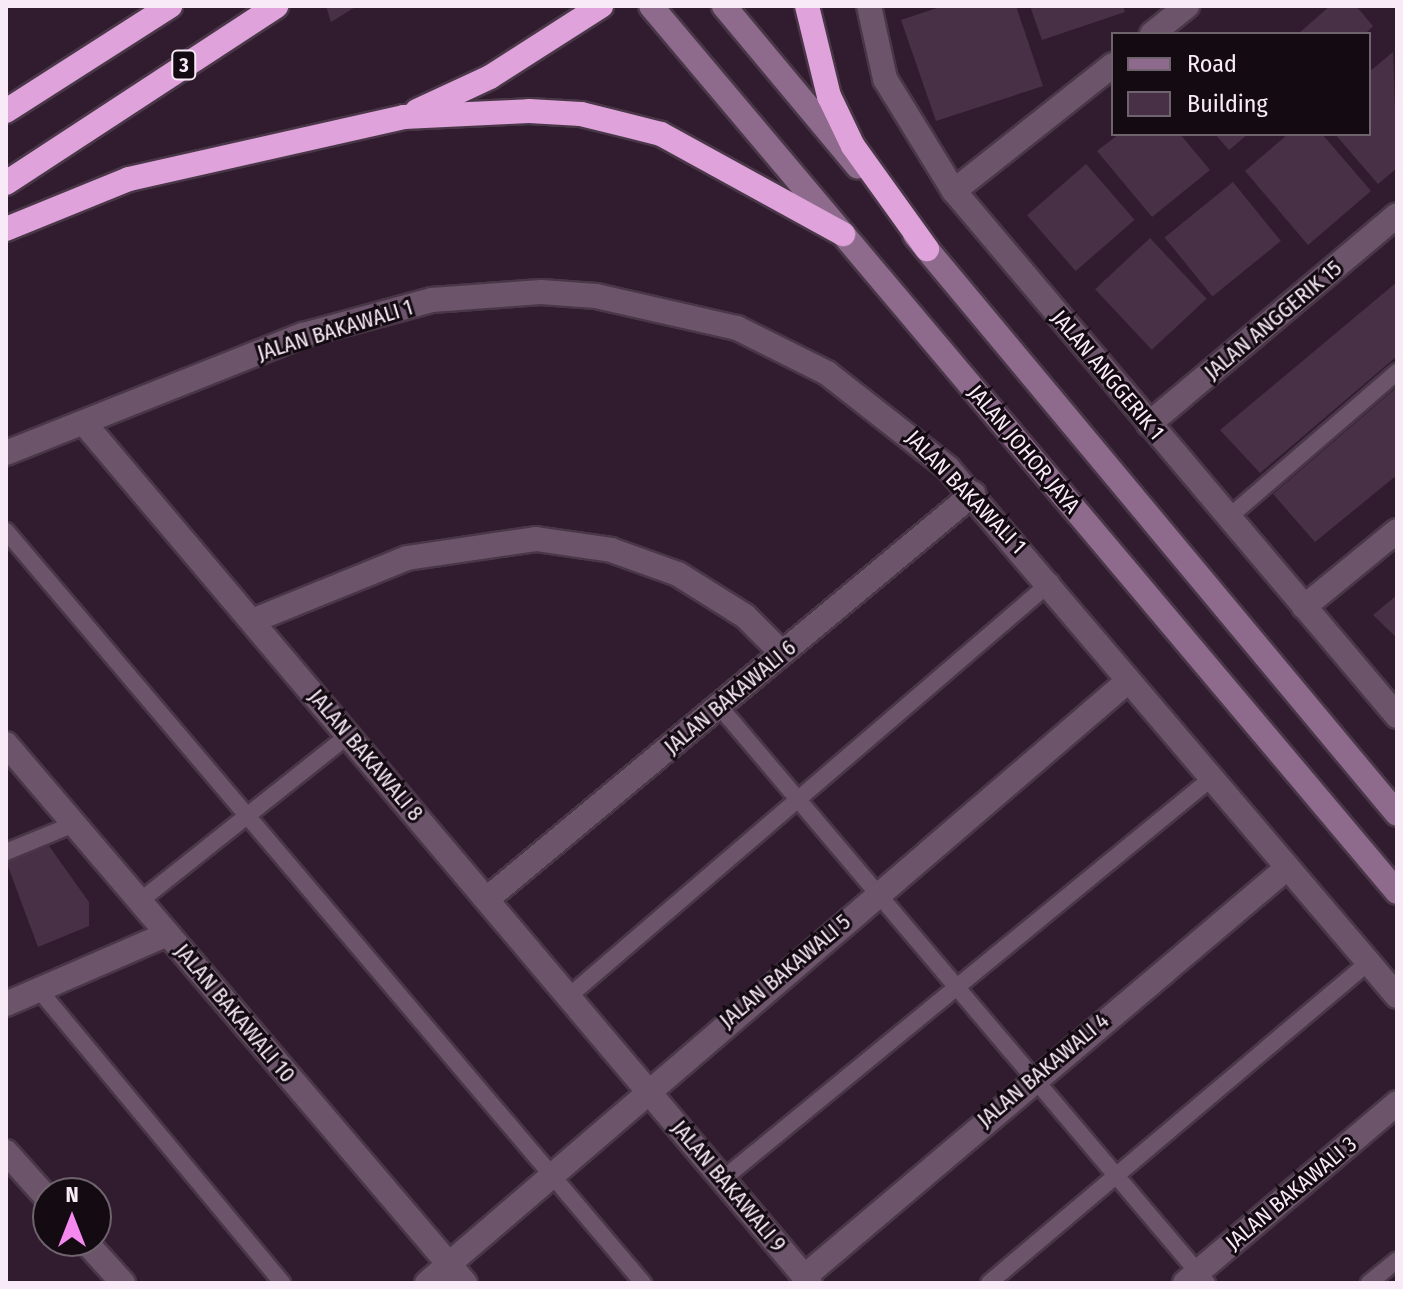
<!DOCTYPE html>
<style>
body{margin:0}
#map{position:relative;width:1403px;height:1289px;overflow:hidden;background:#311c2f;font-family:"Fira Sans Condensed",sans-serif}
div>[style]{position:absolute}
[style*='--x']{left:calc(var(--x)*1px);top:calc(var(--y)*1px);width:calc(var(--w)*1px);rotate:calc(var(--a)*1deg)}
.building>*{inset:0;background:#483146;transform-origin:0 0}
.roads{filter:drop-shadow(2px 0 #493748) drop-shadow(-2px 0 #493748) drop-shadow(0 2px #493748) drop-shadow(0 -2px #493748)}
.lane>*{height:16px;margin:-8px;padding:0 8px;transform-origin:8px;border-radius:8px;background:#6c546a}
.street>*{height:24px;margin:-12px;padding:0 12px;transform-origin:12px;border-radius:12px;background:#6c546a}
.secondary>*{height:24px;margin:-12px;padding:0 12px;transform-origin:12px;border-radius:12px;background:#8e6b8c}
.highway>*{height:24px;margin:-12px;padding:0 12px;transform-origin:12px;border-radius:12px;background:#dfa2da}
span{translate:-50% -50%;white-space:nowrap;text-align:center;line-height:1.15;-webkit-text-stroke:6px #130a12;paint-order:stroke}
.shield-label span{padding:2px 6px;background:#130a12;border:2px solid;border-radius:6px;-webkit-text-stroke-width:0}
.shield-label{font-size:20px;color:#f8eaf7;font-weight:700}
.street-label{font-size:22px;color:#f8eaf7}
.frame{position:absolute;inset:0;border:8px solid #f8eaf7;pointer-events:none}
.legend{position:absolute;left:1111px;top:32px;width:260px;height:104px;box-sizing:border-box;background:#130a12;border:2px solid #6f646e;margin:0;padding:10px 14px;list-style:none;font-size:24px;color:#f8eaf7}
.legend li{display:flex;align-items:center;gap:16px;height:40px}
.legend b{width:40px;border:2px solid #6f646e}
.north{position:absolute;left:32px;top:1177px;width:80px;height:80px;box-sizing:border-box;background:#130a12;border:2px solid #6f646e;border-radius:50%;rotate:0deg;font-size:22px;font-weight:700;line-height:32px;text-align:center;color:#f8eaf7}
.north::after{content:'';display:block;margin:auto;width:28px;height:36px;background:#f589ef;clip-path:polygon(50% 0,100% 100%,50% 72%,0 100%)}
</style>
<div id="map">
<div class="building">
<div style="clip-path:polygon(326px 6px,357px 6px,331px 22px)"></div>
<div style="clip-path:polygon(943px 6px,1016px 6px,1043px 86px,936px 121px,901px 20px)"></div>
<div style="clip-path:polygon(1030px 6px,1123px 6px,1125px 12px,1042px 40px)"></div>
<div style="clip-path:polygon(1330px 6px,1356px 6px,1373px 26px,1365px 34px,1298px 34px)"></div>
<div style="clip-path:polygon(1393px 52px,1397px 168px,1378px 184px,1335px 134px,1369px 134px,1369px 72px)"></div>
<div style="clip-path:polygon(1119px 134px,1180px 134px,1210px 170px,1152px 217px,1097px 151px)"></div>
<div style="clip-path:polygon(1215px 134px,1248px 134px,1229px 150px)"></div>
<div style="clip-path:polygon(1288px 134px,1322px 134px,1371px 191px,1308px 245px,1245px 171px)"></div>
<div style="left:1086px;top:164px;width:74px;height:78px;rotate:49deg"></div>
<div style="left:1233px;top:182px;width:76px;height:88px;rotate:51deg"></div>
<div style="left:1150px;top:238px;width:83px;height:75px;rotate:47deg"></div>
<div style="clip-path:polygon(1397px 282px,1397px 356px,1260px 473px,1220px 430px)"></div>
<div style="clip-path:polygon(1397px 387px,1397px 475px,1315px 542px,1273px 494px)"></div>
<div style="clip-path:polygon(1397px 595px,1397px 638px,1373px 615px)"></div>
<div style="clip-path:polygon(49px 846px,89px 902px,89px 926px,38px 947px,6px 861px)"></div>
</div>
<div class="roads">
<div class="lane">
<div style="--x:1229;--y:517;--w:222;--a:-40.8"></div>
<div style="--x:6;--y:531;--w:986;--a:49.73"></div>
<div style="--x:719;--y:706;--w:756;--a:49.78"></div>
<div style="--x:6;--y:852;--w:74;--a:-22.4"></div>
<div style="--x:140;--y:901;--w:267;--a:-38.5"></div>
<div style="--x:40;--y:991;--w:379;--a:50.3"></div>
<div style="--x:568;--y:997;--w:637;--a:-40.67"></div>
<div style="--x:723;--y:1179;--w:634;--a:-39.37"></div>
<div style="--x:989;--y:1283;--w:496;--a:-40.2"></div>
<div style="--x:1369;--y:1283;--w:36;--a:-39"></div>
</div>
<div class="street">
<div style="--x:869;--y:6;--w:75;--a:77.6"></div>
<div style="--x:885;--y:79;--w:132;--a:58.4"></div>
<div style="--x:954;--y:191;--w:687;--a:49.84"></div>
<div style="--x:1152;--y:34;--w:45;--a:-38.7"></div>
<div style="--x:954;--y:191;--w:203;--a:-38.4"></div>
<div style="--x:84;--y:423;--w:1125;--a:49.83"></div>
<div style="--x:1149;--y:424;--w:324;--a:-40.1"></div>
<div style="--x:6;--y:453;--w:320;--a:-21.7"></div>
<div style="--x:303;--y:335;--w:134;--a:-15.2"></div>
<div style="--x:432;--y:300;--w:109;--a:-4.2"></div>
<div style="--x:541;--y:292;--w:55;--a:4.2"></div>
<div style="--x:596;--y:296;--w:145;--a:12.8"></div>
<div style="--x:737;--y:328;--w:101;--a:26.6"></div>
<div style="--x:827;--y:373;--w:154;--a:38.1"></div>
<div style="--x:948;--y:468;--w:693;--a:49.62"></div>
<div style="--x:1304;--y:607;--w:120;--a:-39.3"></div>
<div style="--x:252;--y:621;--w:167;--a:-22.1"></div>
<div style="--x:407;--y:558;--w:130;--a:-8.4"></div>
<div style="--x:536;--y:539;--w:76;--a:8.3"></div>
<div style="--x:611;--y:550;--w:71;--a:19.7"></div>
<div style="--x:678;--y:574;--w:79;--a:32.1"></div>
<div style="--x:745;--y:616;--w:52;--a:45"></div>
<div style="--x:6;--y:744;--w:708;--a:49.58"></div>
<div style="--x:487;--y:899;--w:633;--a:-39.81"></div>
<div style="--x:6;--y:1004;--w:176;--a:-23.4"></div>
<div style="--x:6;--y:1152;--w:63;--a:48.2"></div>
<div style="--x:85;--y:1241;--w:57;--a:47.9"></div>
<div style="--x:804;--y:1277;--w:633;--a:-40.26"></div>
<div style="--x:427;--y:1283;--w:923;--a:-40.65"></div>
<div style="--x:1185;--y:1283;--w:278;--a:-40.3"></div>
</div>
<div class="secondary">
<div style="--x:651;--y:6;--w:1158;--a:49.9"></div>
<div style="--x:724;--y:6;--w:209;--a:50.2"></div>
<div style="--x:915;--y:235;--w:753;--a:50.22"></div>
</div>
<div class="highway">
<div style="--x:807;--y:6;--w:93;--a:76.3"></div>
<div style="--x:829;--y:96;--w:55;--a:64.4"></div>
<div style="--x:853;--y:146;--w:127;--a:54.3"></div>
<div style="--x:6;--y:111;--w:195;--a:-32.6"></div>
<div style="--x:417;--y:111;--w:81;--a:-25"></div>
<div style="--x:490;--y:77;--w:132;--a:-32.6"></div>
<div style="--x:6;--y:183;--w:323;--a:-33.2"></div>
<div style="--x:6;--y:229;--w:133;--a:-22.1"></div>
<div style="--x:129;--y:179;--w:282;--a:-12.7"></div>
<div style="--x:404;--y:117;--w:125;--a:-2.7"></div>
<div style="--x:529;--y:111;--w:52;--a:3.3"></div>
<div style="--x:581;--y:114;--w:82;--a:14"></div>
<div style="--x:661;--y:134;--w:208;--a:28.8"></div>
</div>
</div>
<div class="shield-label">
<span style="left:184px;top:65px">3</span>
</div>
<div class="street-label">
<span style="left:1273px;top:320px;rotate:-40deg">JALAN ANGGERIK 15</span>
<span style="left:335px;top:330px;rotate:-17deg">JALAN BAKAWALI 1</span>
<span style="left:1108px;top:375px;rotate:50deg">JALAN ANGGERIK 1</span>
<span style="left:1024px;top:449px;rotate:50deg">JALAN JOHOR JAYA</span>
<span style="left:966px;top:492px;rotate:46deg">JALAN BAKAWALI 1</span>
<span style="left:730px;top:697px;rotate:-40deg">JALAN BAKAWALI 6</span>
<span style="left:366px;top:755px;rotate:50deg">JALAN BAKAWALI 8</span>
<span style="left:785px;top:971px;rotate:-40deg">JALAN BAKAWALI 5</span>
<span style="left:235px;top:1013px;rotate:50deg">JALAN BAKAWALI 10</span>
<span style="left:1043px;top:1070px;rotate:-40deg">JALAN BAKAWALI 4</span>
<span style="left:729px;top:1186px;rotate:50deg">JALAN BAKAWALI 9</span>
<span style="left:1291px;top:1193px;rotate:-40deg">JALAN BAKAWALI 3</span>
</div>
<div class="frame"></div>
<ul class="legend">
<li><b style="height:10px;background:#8e6b8c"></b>Road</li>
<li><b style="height:22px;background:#483146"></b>Building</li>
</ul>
<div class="north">N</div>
</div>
